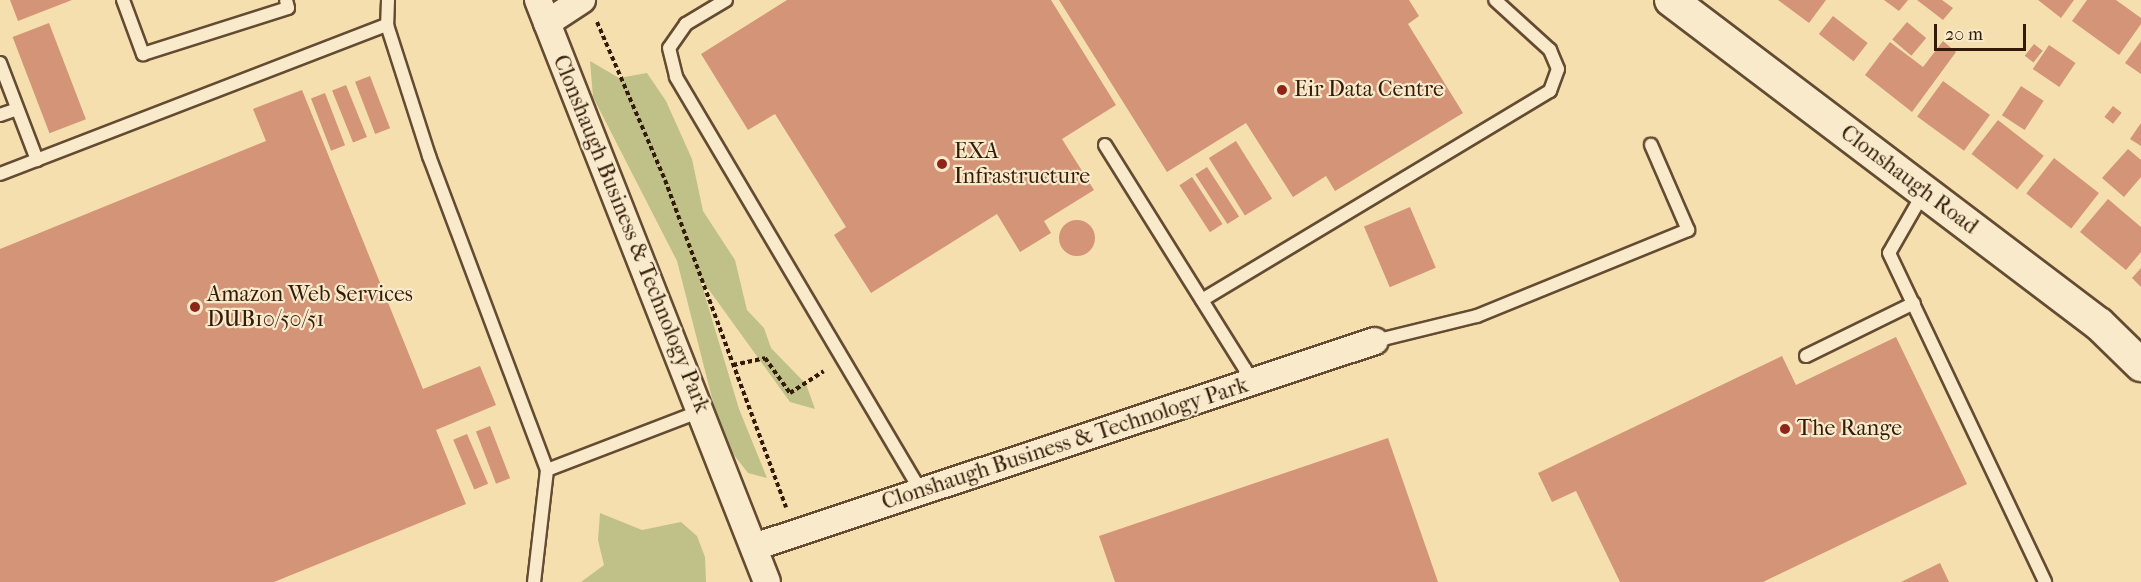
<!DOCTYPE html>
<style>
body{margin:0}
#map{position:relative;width:2141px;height:582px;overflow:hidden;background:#f5dfaf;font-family:"IM FELL French Canon",serif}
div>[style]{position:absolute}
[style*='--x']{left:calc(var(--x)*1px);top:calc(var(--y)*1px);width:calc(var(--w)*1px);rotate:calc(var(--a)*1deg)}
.green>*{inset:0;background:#bfc188}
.building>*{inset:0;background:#d49478;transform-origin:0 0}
.round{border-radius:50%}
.path>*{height:4px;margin-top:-2px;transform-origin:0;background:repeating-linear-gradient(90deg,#341a08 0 4.5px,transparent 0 7.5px)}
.roads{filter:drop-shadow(2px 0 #644b32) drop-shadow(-2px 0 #644b32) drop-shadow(0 2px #644b32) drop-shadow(0 -2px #644b32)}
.service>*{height:12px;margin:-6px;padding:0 6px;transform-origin:6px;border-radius:6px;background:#f8eacb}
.minor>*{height:26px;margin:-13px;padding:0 13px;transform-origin:13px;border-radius:13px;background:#f8eacb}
.tertiary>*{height:32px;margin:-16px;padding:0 16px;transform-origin:16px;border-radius:16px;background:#f8eacb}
.dots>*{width:16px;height:16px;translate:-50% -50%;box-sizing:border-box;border:3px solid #f8eacb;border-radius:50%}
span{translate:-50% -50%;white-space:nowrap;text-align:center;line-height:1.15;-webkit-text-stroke:4.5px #f8eacb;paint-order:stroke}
.poi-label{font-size:22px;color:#341a08}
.left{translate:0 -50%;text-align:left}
.street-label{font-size:22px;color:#341a08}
.scale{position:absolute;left:1934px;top:24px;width:92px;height:27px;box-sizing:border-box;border:3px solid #341a08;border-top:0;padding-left:8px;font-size:18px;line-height:21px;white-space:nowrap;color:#341a08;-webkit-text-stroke:4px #f8eacb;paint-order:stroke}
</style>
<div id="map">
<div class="green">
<div style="clip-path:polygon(590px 61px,619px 78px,647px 73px,666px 101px,692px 159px,703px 211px,735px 260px,747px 310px,764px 328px,771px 348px,806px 384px,815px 409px,790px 402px,699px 276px,739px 409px,767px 478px,748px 473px,723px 441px,677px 261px,593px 97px)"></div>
<div style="clip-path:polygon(600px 513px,642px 530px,681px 522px,697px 536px,705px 557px,706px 582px,581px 582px,604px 565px,598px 540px)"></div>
</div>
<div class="building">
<div style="clip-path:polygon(10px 0,72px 0,18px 21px)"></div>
<div style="clip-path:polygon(787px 0,1051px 0,1116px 105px,1062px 139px,1094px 190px,1044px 221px,1051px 233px,1020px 252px,997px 214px,871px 293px,834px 235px,846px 227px,775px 114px,748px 130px,701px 54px)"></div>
<div style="clip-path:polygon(1059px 0,1409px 0,1419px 16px,1408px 24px,1463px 113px,1335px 191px,1326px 176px,1293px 197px,1246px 123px,1167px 172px)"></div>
<div style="clip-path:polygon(1778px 0,1826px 0,1809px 23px)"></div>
<div style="clip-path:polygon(1884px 0,1908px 0,1899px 11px)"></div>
<div style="clip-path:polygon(1917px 0,1942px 0,1953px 8px,1943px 20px)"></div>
<div style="clip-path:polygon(2038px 0,2074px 0,2061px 18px)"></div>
<div style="clip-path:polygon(2087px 0,2116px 0,2141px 18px,2141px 24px,2119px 55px,2072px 21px)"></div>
<div style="left:1833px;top:16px;width:44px;height:23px;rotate:38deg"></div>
<div style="left:1907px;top:22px;width:25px;height:23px;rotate:40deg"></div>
<div style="left:49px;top:23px;width:103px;height:39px;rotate:69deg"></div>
<div style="clip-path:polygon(1943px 41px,1956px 52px,1912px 112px,1865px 75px,1890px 42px,1923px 67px)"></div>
<div style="clip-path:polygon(2141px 41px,2141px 74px,2125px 63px)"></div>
<div style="left:2034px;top:44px;width:11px;height:15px;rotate:38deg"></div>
<div style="left:2049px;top:45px;width:32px;height:29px;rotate:34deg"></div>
<div style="left:370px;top:76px;width:56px;height:16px;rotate:69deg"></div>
<div style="left:1943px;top:81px;width:58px;height:44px;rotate:36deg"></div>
<div style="left:346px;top:85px;width:56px;height:15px;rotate:68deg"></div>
<div style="left:2021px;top:86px;width:27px;height:35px;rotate:33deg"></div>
<div style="clip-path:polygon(302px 90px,423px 389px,480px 366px,496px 405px,436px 430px,466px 504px,274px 582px,0 582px,0 249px,266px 141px,253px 109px)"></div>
<div style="left:325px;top:93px;width:56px;height:15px;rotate:69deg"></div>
<div style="left:2113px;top:106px;width:11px;height:14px;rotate:38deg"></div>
<div style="left:1998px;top:120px;width:58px;height:43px;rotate:38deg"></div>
<div style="clip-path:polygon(2141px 123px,2141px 146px,2130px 139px)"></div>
<div style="left:1236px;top:141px;width:68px;height:32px;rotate:58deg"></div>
<div style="clip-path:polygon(2128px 149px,2141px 160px,2141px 177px,2124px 197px,2102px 178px)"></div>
<div style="left:2054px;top:158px;width:57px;height:45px;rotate:38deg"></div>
<div style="left:1207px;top:167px;width:59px;height:14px;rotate:57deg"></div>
<div style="left:1192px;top:177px;width:56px;height:15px;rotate:57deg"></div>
<div style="clip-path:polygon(2108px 199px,2141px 227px,2141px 252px,2126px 270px,2080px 232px)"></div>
<div style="left:1410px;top:207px;width:66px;height:50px;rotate:67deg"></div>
<div class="round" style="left:1059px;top:220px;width:36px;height:36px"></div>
<div style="clip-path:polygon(2141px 268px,2141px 287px,2132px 278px)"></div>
<div style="clip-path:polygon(1896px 337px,1967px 484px,1763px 582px,1620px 582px,1576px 491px,1552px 502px,1538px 473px,1782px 356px,1796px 385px)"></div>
<div style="left:490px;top:426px;width:56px;height:15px;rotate:69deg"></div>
<div style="left:467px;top:434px;width:54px;height:15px;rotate:67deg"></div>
<div style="clip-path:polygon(1388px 438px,1438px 582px,1115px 582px,1099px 536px)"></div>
<div style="clip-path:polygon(1940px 563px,1949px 582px,1901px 582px)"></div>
</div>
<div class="path">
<div style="--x:597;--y:22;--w:172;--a:66.7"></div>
<div style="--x:665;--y:180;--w:349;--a:69.7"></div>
<div style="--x:733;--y:365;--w:33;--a:-12"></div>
<div style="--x:765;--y:358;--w:43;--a:54.5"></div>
<div style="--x:790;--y:393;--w:40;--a:-32.9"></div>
</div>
<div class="roads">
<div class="service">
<div style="--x:123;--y:0;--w:58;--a:69.7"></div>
<div style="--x:143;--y:54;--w:152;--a:-17.6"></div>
<div style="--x:288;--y:8;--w:8;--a:-104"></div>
<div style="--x:388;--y:0;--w:25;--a:92"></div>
<div style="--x:387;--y:25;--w:138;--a:72.2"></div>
<div style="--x:429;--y:156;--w:335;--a:69.4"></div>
<div style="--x:547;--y:470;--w:113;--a:96.6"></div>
<div style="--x:726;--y:0;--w:47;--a:149"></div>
<div style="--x:686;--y:24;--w:29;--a:125"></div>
<div style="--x:669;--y:48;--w:30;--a:76"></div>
<div style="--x:676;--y:77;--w:482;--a:59.4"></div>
<div style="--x:0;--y:63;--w:104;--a:69.1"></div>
<div style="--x:0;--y:115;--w:18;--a:-19"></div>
<div style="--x:1105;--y:145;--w:264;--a:58"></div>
<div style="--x:1245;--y:369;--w:15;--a:70"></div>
<div style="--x:0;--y:174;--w:415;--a:-21.1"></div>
<div style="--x:1924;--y:192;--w:70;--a:119.8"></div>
<div style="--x:1889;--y:253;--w:364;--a:64.6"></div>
<div style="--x:1202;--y:300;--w:406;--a:-31"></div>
<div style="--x:1550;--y:91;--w:23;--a:-70"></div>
<div style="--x:1558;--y:69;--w:21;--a:-113"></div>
<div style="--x:1550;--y:50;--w:74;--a:-137.7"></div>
<div style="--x:1375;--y:341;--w:105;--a:-13.8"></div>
<div style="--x:1477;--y:316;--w:228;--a:-22.2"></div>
<div style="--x:1688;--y:230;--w:93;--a:-113.5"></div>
<div style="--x:1806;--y:356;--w:120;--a:-26.1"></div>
<div style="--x:547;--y:470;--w:165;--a:-21"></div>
</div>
<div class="minor">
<div style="--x:538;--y:0;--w:625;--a:68.52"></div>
<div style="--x:547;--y:23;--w:42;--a:-33.3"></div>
<div style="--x:754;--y:547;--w:654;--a:-18.35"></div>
</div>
<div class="tertiary">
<div style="--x:1671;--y:0;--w:537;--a:37.13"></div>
<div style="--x:2099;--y:324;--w:59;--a:44.3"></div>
</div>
</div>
<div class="dots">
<div style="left:1282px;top:90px;background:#8f2418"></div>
<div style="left:942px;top:164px;background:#8f2418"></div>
<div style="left:195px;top:307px;background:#8f2418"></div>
<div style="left:1785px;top:429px;background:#8f2418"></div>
</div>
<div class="poi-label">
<span class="left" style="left:1294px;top:90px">Eir Data Centre</span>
<span class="left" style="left:954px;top:164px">EXA<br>Infrastructure</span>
<span class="left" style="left:207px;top:307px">Amazon Web Services<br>DUB10/50/51</span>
<span class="left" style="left:1797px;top:429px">The Range</span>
</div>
<div class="street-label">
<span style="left:1909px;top:180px;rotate:37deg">Clonshaugh Road</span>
<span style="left:631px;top:234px;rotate:68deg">Clonshaugh Business &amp; Technology Park</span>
<span style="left:1065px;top:444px;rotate:-18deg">Clonshaugh Business &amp; Technology Park</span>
</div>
<div class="scale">20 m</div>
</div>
